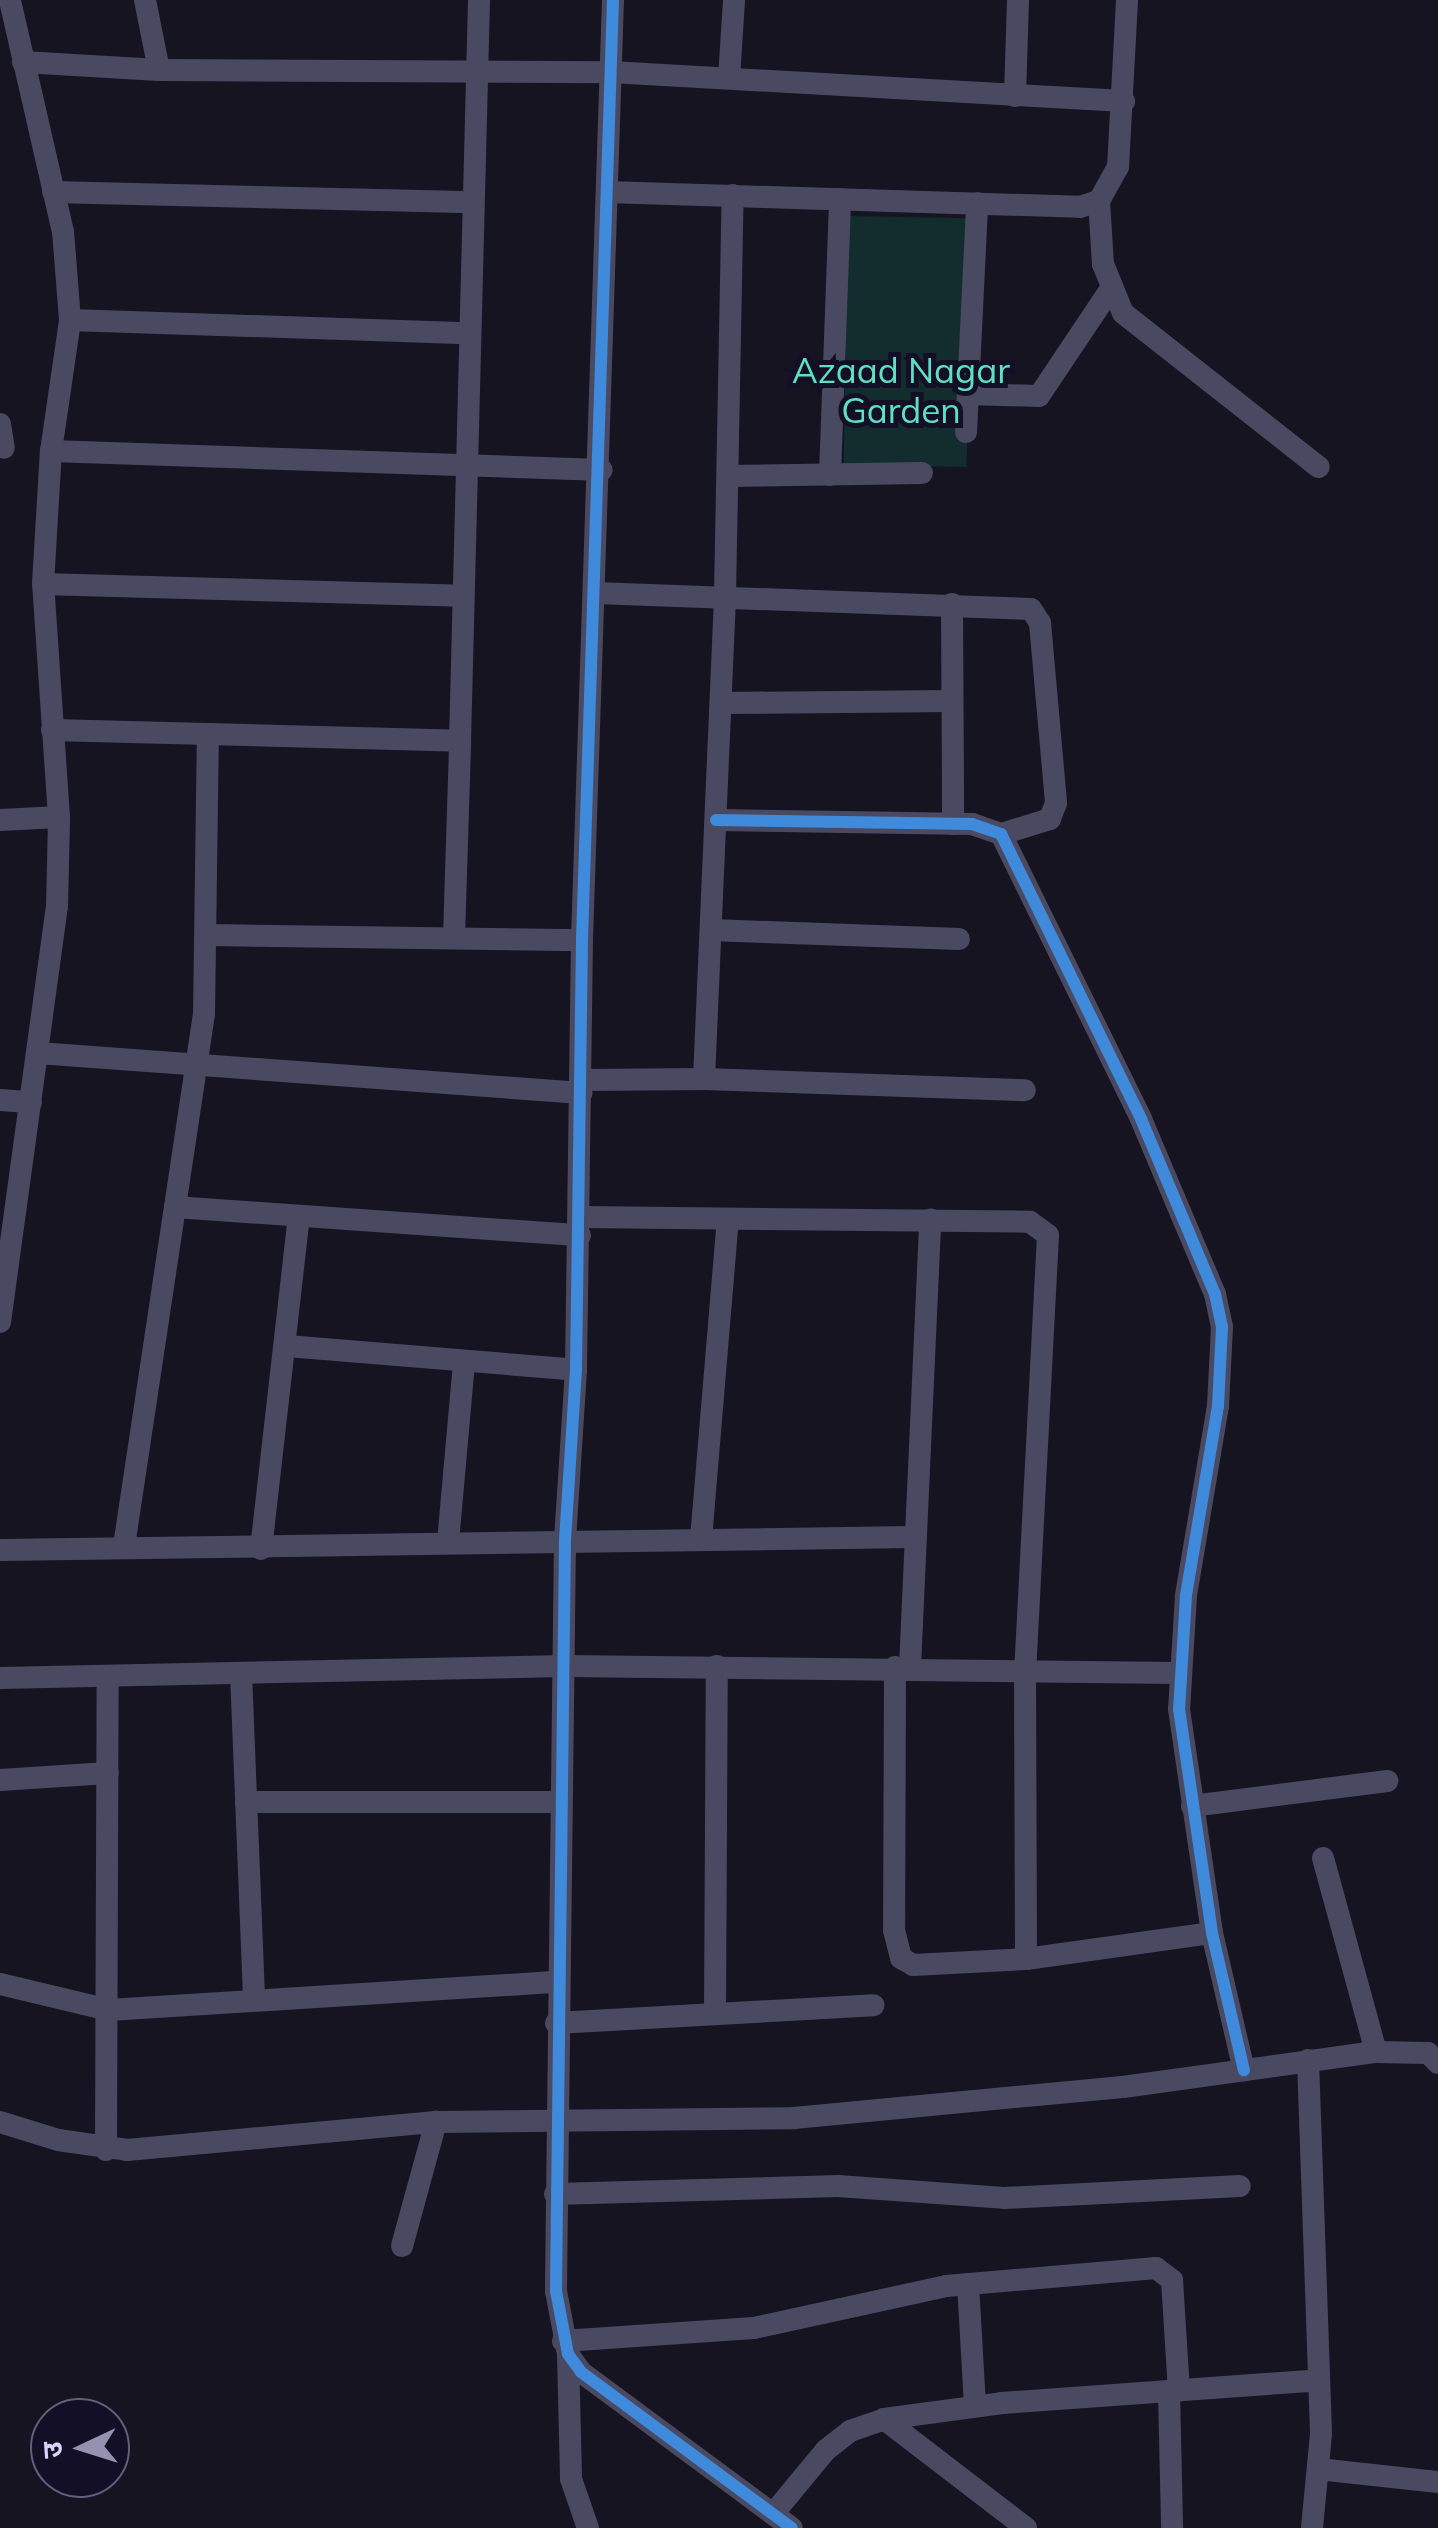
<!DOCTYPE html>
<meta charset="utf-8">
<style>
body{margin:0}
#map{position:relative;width:1438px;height:2528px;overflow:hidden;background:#161421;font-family:Mulish,"Noto Sans Devanagari",sans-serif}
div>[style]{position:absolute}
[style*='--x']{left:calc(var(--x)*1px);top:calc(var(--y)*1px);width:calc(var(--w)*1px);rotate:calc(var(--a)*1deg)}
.green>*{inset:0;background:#132c2d;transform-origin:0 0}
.minor>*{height:22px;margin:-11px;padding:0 11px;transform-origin:11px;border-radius:11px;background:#4a4962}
.cycleway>*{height:12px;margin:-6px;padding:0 6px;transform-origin:6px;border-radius:6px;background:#408adc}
span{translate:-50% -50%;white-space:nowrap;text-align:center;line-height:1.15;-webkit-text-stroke:10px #130f26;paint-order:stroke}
.park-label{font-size:35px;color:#5fe0c0}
.north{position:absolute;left:30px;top:2398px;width:100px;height:100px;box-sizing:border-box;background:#130f26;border:2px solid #625e7d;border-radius:50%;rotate:266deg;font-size:28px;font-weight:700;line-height:40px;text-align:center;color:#d9d4ff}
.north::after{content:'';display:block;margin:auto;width:35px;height:45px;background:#9591b1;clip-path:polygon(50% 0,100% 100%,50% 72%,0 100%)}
</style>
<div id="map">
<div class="green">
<div style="left:848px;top:216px;width:123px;height:249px;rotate:1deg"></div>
</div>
<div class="minor">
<div style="--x:145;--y:0;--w:71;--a:78.7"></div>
<div style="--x:613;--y:0;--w:941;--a:91.89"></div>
<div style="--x:582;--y:940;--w:430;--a:90.8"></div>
<div style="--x:576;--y:1370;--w:170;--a:93.7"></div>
<div style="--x:565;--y:1540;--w:751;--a:90.69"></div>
<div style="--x:556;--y:2291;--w:64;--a:79.2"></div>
<div style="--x:568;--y:2354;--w:22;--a:54"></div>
<div style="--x:581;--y:2372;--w:262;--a:36.5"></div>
<div style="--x:23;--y:62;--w:136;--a:3.4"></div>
<div style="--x:159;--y:70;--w:452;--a:0.3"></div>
<div style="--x:611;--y:72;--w:514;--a:3.24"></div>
<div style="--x:729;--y:78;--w:78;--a:-86.3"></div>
<div style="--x:1015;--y:96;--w:96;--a:-88.2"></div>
<div style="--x:53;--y:192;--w:420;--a:1.4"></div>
<div style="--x:607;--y:192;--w:473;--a:1.8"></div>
<div style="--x:1080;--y:207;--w:20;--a:-18"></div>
<div style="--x:1099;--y:201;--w:39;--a:-61"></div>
<div style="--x:1118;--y:167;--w:167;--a:-86.9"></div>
<div style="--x:1099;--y:201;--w:63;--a:86.4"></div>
<div style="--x:1103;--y:264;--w:53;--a:67.8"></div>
<div style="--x:1123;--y:313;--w:249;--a:38.2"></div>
<div style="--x:70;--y:320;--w:397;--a:1.9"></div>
<div style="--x:968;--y:394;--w:71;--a:1.6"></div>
<div style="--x:1039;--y:396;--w:128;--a:-56.2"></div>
<div style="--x:0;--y:424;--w:24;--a:81"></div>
<div style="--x:966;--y:432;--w:229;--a:-87.2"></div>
<div style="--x:51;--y:451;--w:551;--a:1.97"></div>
<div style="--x:830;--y:475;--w:276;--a:-87.9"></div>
<div style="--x:728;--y:476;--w:194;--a:-0.9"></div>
<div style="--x:43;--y:584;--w:419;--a:1.6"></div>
<div style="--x:596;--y:593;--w:435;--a:2.1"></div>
<div style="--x:1031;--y:609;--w:17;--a:57"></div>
<div style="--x:1040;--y:623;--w:181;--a:84.9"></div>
<div style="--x:1056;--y:803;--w:17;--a:111"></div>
<div style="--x:1050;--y:819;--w:51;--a:163"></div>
<div style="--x:952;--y:604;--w:220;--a:89.7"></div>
<div style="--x:721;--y:703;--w:231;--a:-0.5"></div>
<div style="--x:52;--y:730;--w:408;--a:1.5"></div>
<div style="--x:460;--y:741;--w:741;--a:-88.53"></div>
<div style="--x:0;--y:820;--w:59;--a:-2.9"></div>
<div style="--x:716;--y:820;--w:256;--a:0.9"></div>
<div style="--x:972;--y:824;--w:31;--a:19"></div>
<div style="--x:1001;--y:834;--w:318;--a:63.8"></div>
<div style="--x:1141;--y:1119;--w:190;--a:67.1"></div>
<div style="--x:1215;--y:1294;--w:34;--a:78"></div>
<div style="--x:1222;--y:1327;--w:79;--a:92.9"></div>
<div style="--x:1218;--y:1406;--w:193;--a:99.6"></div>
<div style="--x:1186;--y:1596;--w:113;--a:93.5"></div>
<div style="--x:1179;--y:1709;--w:226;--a:81.6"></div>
<div style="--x:1212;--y:1933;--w:141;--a:76.9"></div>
<div style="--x:711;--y:930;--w:248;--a:2.1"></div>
<div style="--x:209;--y:935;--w:373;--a:0.8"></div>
<div style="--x:454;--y:937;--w:196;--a:-88.2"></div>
<div style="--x:38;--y:1053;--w:545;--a:4.21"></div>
<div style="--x:704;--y:1079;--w:321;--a:2"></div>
<div style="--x:583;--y:1080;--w:121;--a:-0.5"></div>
<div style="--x:704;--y:1079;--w:485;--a:-87.5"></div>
<div style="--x:725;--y:594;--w:399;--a:-88.9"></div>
<div style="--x:0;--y:1100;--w:31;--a:4"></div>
<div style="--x:175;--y:1207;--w:406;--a:4"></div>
<div style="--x:580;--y:1217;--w:450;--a:0.6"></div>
<div style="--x:1030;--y:1222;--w:22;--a:36"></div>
<div style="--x:1048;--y:1235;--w:435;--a:93"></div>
<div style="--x:1025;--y:1669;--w:290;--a:89.8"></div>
<div style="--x:0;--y:1322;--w:419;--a:-82.2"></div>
<div style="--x:57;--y:907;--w:90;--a:-88.7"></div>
<div style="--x:59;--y:817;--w:234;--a:-93.9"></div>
<div style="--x:43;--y:584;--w:133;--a:-86.6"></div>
<div style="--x:51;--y:451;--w:132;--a:-81.7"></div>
<div style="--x:70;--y:320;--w:88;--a:-94.5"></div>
<div style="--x:63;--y:232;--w:238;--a:-102.9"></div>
<div style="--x:287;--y:1346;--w:290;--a:4.7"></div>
<div style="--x:701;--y:1539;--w:321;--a:-85.2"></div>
<div style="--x:448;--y:1542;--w:180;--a:-84.9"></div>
<div style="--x:124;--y:1546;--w:538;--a:-81.45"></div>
<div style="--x:204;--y:1014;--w:280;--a:-89.2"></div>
<div style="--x:261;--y:1549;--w:335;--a:-83.5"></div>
<div style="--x:0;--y:1550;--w:914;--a:-0.81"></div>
<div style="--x:895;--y:1667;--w:263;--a:90.2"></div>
<div style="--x:894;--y:1930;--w:29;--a:76"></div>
<div style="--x:901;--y:1958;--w:14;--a:30"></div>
<div style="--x:913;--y:1965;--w:113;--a:-3"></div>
<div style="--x:1026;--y:1959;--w:188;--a:-8"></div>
<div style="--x:910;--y:1667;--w:448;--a:-87.4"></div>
<div style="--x:241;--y:1673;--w:326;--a:87.7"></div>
<div style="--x:0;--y:1678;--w:563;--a:-1.22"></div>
<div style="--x:563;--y:1666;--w:616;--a:0.65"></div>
<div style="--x:0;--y:1780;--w:108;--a:-3.7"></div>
<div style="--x:246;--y:1802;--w:314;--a:0"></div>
<div style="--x:1192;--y:1806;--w:197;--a:-7.3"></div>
<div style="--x:1323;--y:1858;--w:201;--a:74.7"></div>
<div style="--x:0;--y:1984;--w:112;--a:13.4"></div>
<div style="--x:109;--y:2010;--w:449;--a:-3.6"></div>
<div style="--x:715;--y:2014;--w:348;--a:-89.7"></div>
<div style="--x:556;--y:2023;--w:318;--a:-3.2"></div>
<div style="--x:1308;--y:2060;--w:374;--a:88"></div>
<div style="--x:1321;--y:2434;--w:94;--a:95.5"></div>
<div style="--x:0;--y:2122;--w:61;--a:17.2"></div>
<div style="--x:58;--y:2140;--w:70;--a:8.2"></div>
<div style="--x:127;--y:2150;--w:310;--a:-5.2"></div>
<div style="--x:436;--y:2122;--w:358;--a:-0.6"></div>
<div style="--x:794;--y:2118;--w:330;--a:-5.4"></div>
<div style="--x:1123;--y:2087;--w:255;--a:-7.9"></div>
<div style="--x:1376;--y:2052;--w:52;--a:1.1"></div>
<div style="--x:1428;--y:2053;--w:14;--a:45"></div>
<div style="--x:106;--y:2150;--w:474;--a:-89.8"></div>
<div style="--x:555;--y:2194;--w:283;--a:-1.6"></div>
<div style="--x:838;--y:2186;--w:166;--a:4.1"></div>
<div style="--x:1004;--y:2198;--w:236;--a:-2.9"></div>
<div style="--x:402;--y:2246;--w:129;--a:-74.7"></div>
<div style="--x:968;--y:2284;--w:122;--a:86.7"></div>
<div style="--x:563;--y:2341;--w:191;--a:-3.9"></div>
<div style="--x:754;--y:2328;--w:197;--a:-12.3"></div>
<div style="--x:946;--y:2286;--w:211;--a:-4.9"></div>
<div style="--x:1156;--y:2268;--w:20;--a:37"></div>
<div style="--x:1172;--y:2280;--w:111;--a:86.4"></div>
<div style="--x:568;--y:2354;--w:125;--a:88.6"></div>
<div style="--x:571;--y:2479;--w:52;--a:70.9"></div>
<div style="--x:1169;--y:2391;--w:137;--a:88.7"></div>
<div style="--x:884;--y:2419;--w:179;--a:37.5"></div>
<div style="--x:1318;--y:2469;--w:121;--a:6.2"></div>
<div style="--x:773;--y:2514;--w:83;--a:-50.4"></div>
<div style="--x:826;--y:2450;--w:31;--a:-38"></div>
<div style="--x:850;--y:2431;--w:36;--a:-19"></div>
<div style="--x:884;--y:2419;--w:119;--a:-7.7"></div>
<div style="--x:1002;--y:2403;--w:318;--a:-4.1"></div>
</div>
<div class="cycleway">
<div style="--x:613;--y:0;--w:941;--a:91.89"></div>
<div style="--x:582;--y:940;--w:430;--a:90.8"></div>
<div style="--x:576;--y:1370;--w:170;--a:93.7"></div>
<div style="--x:565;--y:1540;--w:751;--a:90.69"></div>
<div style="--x:556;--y:2291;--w:64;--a:79.2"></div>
<div style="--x:568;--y:2354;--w:22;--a:54"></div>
<div style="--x:581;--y:2372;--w:262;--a:36.5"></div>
<div style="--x:716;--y:820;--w:256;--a:0.9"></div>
<div style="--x:972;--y:824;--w:31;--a:19"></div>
<div style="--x:1001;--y:834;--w:318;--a:63.8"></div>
<div style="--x:1141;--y:1119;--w:190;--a:67.1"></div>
<div style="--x:1215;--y:1294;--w:34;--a:78"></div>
<div style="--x:1222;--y:1327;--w:79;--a:92.9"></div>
<div style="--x:1218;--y:1406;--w:193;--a:99.6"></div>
<div style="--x:1186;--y:1596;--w:113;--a:93.5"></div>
<div style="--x:1179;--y:1709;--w:226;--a:81.6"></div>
<div style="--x:1212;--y:1933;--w:141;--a:76.9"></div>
</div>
<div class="park-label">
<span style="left:901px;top:390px">Azaad Nagar<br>Garden</span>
</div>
<div class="north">उ</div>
</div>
